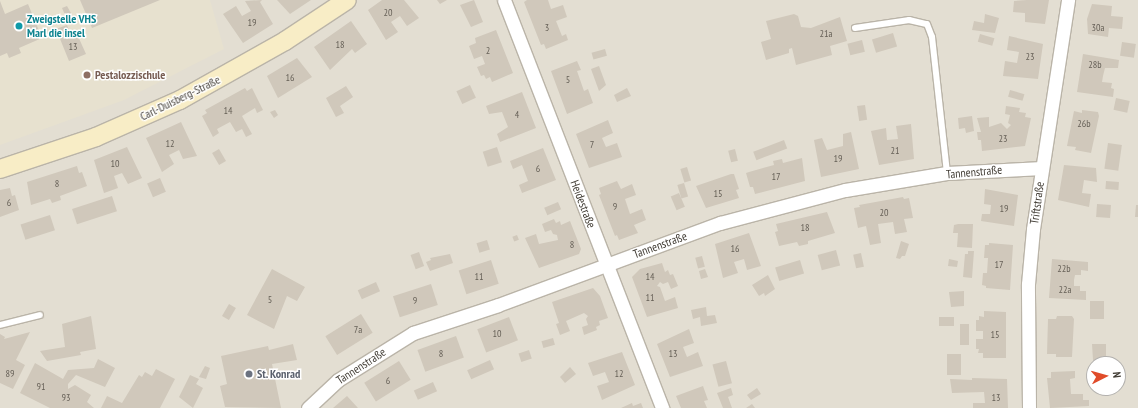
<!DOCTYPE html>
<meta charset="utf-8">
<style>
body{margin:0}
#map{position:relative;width:1138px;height:408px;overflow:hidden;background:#f0ece4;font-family:"PT Sans Narrow",sans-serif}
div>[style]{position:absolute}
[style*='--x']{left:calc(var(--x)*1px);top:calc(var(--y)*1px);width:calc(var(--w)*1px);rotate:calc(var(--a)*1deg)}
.residential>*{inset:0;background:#e3ded2}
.education>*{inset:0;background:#e7e1cf}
.building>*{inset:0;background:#d0c8bb;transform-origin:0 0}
.roads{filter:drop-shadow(1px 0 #bab4a8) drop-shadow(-1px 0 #bab4a8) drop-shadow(0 1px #bab4a8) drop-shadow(0 -1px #bab4a8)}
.lane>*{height:6px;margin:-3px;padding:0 3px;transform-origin:3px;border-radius:3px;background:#fff}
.street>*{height:13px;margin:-6.5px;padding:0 6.5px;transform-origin:6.5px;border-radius:6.5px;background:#fff}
.secondary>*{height:18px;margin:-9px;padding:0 9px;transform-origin:9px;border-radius:9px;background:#f8edc6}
.dots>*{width:11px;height:11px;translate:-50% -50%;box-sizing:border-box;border:2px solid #fff;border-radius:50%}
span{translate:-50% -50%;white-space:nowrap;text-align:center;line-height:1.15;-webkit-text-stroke:3px #fff;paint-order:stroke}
.number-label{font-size:10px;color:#655f56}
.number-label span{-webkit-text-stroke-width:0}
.culture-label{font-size:12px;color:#0d838f;font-weight:700}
.left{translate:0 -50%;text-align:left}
.education-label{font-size:12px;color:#785e54;font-weight:700}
.street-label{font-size:12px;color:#413c34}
.worship-label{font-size:12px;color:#5b616d;font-weight:700}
.north{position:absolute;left:1086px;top:356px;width:40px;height:40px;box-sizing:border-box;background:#fff;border:1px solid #b3b1ae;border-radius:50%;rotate:84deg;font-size:11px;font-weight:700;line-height:16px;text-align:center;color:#413c34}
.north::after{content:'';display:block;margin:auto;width:14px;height:18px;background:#e04c2a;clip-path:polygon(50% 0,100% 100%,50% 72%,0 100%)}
</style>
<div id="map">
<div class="residential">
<div style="clip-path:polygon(evenodd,0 0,1138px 0,1138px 408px,0 408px,0 0,1094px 364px,1118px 364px,1118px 388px,1094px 388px,1094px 364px)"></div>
</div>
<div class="education">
<div style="clip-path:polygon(0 0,210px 0,224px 49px,124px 100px,0 145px)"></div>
</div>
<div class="building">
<div style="clip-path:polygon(80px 0,160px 0,92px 28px)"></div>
<div style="clip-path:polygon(262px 0,260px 2px,273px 24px,243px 43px,223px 14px,236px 6px,242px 16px,251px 11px,245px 1px)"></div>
<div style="clip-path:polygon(277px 0,311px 0,290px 14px)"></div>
<div style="clip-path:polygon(382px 0,404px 0,419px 18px,407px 26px,400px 16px,391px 22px,398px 32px,386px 40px,368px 10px)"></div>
<div style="clip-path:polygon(437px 0,447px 0,440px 4px)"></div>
<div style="clip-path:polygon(474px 0,483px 22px,471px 27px,460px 5px)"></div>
<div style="clip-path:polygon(527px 0,548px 0,551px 9px,563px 5px,567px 17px,556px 21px,562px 36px,566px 34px,568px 40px,546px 49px,544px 44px,541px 45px,524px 2px)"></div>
<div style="clip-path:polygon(1027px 0,1049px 0,1045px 24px,1025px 22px,1025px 13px,1013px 12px,1014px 1px)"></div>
<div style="clip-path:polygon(0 1px,5px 14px,28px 4px,42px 38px,19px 48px,21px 53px,9px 58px,7px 53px,0 56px)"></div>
<div style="clip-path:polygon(1092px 4px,1112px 6px,1111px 16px,1123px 17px,1122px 29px,1109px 28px,1108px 37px,1088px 34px,1087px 19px)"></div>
<div style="clip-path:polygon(67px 6px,72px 15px,66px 17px,62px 8px)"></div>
<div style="clip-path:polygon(794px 14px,798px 16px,801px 27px,811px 28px,840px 17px,847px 41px,830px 46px,832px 55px,796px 65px,792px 48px,789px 49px,789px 53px,766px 60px,761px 42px,771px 39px,766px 21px)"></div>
<div style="clip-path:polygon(985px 14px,999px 18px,995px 33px,972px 30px,974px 21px,984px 23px)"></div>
<div style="clip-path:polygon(351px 21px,367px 44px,355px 53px,352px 49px,330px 70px,314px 47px)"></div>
<div style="clip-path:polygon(67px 25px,71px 36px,77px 34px,86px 54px,69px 61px,56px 29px)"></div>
<div style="clip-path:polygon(496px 30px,513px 73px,492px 82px,490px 77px,486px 79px,484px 75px,481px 76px,477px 67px,485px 64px,482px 56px,474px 59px,469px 46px,476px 43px,475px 38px)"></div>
<div style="left:893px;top:33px;width:14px;height:22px;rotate:73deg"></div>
<div style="left:980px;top:34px;width:15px;height:8px;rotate:16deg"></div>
<div style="clip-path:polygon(1009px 36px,1043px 44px,1038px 79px,1003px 76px,1005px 61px,1017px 63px,1019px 52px,1007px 50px)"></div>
<div style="left:862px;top:40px;width:12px;height:15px;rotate:76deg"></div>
<div style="left:1122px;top:42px;width:14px;height:14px;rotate:8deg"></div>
<div style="left:605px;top:49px;width:7px;height:14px;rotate:74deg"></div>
<div style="clip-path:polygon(1083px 54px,1119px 60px,1118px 68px,1105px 68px,1103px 76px,1102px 82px,1112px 83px,1111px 88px,1114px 89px,1113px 97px,1077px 92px)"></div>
<div style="clip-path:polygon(297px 58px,312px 77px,278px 98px,267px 76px)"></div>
<div style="clip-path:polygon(577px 61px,581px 70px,577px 71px,584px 91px,588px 89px,593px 103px,567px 114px,551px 71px)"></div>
<div style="clip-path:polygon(599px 66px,606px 85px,599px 91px,591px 69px)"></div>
<div style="left:470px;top:85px;width:14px;height:15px;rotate:65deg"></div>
<div style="clip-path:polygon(346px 86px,353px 97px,340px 106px,344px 113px,336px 117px,326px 98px)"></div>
<div style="clip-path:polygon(245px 88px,247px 91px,252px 88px,263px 110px,257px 113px,255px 108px,242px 116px,252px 134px,246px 137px,242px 129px,236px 132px,230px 122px,217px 129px,219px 133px,213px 137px,202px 116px,207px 113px,205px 110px)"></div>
<div style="clip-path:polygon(627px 88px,631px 96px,617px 102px,614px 95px)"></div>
<div style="left:1010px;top:90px;width:15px;height:7px;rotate:16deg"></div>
<div style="clip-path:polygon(522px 92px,536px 128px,500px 142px,497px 134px,508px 127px,502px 112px,489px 114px,486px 106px)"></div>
<div style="left:1116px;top:98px;width:14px;height:12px;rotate:12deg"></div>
<div style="left:865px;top:105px;width:15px;height:8px;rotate:82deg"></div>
<div style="clip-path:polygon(1006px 106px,1020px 108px,1019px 112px,1026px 113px,1025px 117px,1031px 118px,1025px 146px,982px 151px,981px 140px,978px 140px,977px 132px,981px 132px,977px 118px,989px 117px,989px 127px,1001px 123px,1007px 129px,1011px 125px,1008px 123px,1010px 115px,1005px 114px)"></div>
<div style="clip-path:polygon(275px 110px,278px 115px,274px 118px,270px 112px)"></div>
<div style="clip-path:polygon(1082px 110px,1098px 112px,1099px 116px,1091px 153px,1075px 150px,1076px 147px,1067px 146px,1074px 111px,1082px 113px)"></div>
<div style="clip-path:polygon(972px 116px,974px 131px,966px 133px,965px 128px,959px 129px,958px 118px)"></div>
<div style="clip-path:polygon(608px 120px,613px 133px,602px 138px,606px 147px,617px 143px,622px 157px,589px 168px,576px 134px)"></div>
<div style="clip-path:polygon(181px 122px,197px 156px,183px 159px,179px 150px,169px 155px,174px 164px,162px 172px,146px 138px)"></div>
<div style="clip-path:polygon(911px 124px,914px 159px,879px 165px,871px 131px,886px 128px,887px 140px,898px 139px,896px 126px)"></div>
<div style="clip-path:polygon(851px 132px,859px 169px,821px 177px,814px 140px,822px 138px,827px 150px,843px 146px,843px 134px)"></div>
<div style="left:784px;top:140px;width:9px;height:33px;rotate:69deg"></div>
<div style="left:1108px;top:143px;width:14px;height:26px;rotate:8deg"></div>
<div style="clip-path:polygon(127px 147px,142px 178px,128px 184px,122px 173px,114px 176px,118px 188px,104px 193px,94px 160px)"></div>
<div style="left:497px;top:147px;width:16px;height:15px;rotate:72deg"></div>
<div style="clip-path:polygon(543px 148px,556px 180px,522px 193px,519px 185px,528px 181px,522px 165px,513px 169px,510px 161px)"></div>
<div style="left:219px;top:149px;width:14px;height:8px;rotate:60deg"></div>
<div style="left:735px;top:149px;width:12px;height:7px;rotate:76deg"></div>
<div style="clip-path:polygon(802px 158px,805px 181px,755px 194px,753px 187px,750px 187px,746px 173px,749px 172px,774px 165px,773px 161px,782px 159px,783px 163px)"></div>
<div style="clip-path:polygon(1064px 165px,1096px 168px,1097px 182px,1084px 180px,1082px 193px,1091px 194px,1089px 207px,1058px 200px)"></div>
<div style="clip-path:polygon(77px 166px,79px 173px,82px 172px,87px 186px,60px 196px,61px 200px,52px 203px,50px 199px,31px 205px,27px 182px)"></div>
<div style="left:687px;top:167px;width:14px;height:7px;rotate:73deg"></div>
<div style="clip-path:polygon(731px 174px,734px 174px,739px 189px,736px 190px,739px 198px,706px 208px,696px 186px)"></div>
<div style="left:160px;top:178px;width:15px;height:14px;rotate:67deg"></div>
<div style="clip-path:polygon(617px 181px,621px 189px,632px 184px,636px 195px,625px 199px,630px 214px,642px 209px,646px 220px,634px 225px,638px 233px,619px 240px,617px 235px,615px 236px,599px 195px,601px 194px,599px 188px)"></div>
<div style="left:1106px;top:181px;width:13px;height:8px;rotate:4deg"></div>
<div style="left:684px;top:183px;width:14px;height:7px;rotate:73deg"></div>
<div style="clip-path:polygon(10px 188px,12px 196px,15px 195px,19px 210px,0 217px,0 190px)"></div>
<div style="clip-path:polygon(985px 189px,1018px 195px,1014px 226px,981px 221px,982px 214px,990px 214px,991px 205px,984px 204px)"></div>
<div style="left:679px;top:193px;width:15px;height:9px;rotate:67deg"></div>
<div style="left:112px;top:196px;width:16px;height:42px;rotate:72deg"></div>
<div style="clip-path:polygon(903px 197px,904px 199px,909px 198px,913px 218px,904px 219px,907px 232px,895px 234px,893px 222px,878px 224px,881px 243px,870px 245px,866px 226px,858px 228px,854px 208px,860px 207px,859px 205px)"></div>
<div style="left:558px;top:202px;width:8px;height:15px;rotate:67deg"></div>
<div style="left:1097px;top:204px;width:14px;height:13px;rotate:4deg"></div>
<div style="clip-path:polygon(1136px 205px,1138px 205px,1138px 217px,1135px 217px)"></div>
<div style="clip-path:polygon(827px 212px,835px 233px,808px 241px,808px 244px,799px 246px,797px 242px,779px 246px,775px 232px,778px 231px,776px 224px)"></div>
<div style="left:50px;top:215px;width:16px;height:31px;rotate:72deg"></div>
<div style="clip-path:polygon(554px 219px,556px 223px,560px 221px,561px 225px,570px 221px,581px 249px,579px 254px,539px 268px,525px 238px,536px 234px,539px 244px,558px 240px,557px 235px,553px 234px,551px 230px,545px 232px,542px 224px)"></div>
<div style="clip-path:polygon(958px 224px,973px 224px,972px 248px,957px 247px,958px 233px,953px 233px,954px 225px)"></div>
<div style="clip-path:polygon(749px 233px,761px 266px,747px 270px,744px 259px,734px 262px,738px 273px,723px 278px,715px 244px)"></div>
<div style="left:517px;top:235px;width:5px;height:5px;rotate:68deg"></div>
<div style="left:487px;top:240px;width:10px;height:11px;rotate:73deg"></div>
<div style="clip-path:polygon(901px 241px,909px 244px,905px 256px,902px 256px,900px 259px,896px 258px)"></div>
<div style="clip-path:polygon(989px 243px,1013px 245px,1010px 290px,986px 288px,986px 286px,982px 285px,983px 273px,987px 273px,988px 258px,984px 258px,985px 245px,989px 245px)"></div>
<div style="left:836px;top:250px;width:16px;height:19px;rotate:75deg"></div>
<div style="clip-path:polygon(968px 251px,974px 251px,972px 278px,963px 277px,965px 254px,968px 254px)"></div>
<div style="left:419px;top:252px;width:15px;height:9px;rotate:70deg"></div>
<div style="left:861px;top:253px;width:14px;height:8px;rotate:78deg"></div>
<div style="clip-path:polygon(450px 254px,453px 263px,430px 271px,426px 262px,431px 260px,430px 258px)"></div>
<div style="left:702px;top:256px;width:11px;height:7px;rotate:75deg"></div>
<div style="clip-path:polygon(949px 259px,958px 261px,957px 267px,948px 266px)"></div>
<div style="clip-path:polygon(1052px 259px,1088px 262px,1088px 271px,1081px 270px,1081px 275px,1075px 275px,1074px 280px,1074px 286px,1080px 286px,1080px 291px,1086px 291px,1086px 300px,1049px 298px)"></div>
<div style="left:491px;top:260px;width:25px;height:34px;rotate:72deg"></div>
<div style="left:800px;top:260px;width:14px;height:26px;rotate:73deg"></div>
<div style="clip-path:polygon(662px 263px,665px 272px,668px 270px,670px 275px,673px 274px,678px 286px,671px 289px,668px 282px,663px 284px,660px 282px,657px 286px,660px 287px,665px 301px,675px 297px,678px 308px,647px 317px,632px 277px,640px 269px)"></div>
<div style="clip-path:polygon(272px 269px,305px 287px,297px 301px,287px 296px,274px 329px,247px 315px)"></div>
<div style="clip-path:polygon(705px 269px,708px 277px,701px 279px,699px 271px)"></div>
<div style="clip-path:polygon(768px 275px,775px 289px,765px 296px,764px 293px,759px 296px,752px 285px)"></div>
<div style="left:376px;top:282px;width:10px;height:20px;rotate:66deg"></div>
<div style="left:431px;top:284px;width:22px;height:40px;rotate:72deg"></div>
<div style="clip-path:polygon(593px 288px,600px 296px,608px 318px,599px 321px,600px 325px,596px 327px,597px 330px,584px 335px,582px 327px,588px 325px,586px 319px,588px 316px,584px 313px,566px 321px,570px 331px,560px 335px,556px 324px,559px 323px,552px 302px)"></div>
<div style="clip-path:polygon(964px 291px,964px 306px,951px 307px,949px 292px)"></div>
<div style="left:1090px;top:301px;width:14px;height:18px"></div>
<div style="left:229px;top:304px;width:8px;height:14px;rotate:30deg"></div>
<div style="clip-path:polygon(706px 307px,707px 316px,715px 315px,717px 323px,701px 326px,700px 317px,693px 319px,691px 310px)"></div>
<div style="clip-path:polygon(984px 311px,1006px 312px,1006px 358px,983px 358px,983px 353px,978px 353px,979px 349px,976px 349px,976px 339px,983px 339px,983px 331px,976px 331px,976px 320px,979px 320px,979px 316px,984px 317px)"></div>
<div style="left:361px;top:314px;width:22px;height:42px;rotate:58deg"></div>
<div style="clip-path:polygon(91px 316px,96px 349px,80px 352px,81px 355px,47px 361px,40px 351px,65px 347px,62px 324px)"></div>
<div style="clip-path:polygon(1057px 316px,1072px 316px,1074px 319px,1072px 357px,1056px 357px,1056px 354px,1047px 354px,1048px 319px,1056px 319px)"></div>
<div style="left:509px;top:317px;width:25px;height:34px;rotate:69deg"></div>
<div style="left:954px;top:317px;width:9px;height:15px;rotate:90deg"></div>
<div style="left:960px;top:324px;width:9px;height:21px"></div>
<div style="clip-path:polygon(689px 329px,694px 343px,683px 347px,687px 357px,698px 352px,703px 366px,670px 377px,657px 344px)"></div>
<div style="clip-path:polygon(30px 332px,16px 360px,25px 365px,13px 389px,0 383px,0 334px,5px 337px,4px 339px)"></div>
<div style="left:456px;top:336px;width:23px;height:41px;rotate:70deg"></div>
<div style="left:553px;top:338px;width:7px;height:12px;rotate:74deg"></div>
<div style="clip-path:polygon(293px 344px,297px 360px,272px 364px,281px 408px,225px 407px,220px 386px,227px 384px,221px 356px,268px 346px,269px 350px)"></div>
<div style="clip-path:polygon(1092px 344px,1106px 344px,1106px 364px,1094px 364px,1094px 376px)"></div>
<div style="left:529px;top:350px;width:9px;height:11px;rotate:72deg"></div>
<div style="clip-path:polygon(622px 352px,635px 385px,602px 400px,597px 386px,609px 382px,605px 372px,593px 376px,588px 363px)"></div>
<div style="left:947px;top:354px;width:14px;height:21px"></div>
<div style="clip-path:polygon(98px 359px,115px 368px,105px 387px,76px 375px,68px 384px,68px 389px,75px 385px,91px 395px,87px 402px,94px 408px,50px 408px,20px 393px,35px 363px,63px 379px,68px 370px,94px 368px)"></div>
<div style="left:490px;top:360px;width:10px;height:25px;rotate:66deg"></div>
<div style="left:399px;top:361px;width:22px;height:41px;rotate:58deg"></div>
<div style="left:726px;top:361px;width:23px;height:14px;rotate:75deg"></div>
<div style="clip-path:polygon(205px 366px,210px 368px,206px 379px,199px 377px)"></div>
<div style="clip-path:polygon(570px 367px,576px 374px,565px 383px,560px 377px)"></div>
<div style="clip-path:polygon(156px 369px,175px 379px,160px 408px,101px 408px,107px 396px,122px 403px,139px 375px,142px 377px,145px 372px,152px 376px)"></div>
<div style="clip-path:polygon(1075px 371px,1075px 378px,1070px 379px,1071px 394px,1083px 394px,1083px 400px,1089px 400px,1089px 406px,1050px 408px,1047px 378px,1051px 378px,1051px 372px)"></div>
<div style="clip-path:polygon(190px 375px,199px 379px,196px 384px,203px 388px,193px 408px,179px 397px)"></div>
<div style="clip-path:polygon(972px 378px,1007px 379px,1008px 408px,973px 408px,973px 403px,985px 403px,984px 392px,952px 393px,950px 379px,972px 380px)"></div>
<div style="left:433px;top:382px;width:10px;height:21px;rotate:66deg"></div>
<div style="clip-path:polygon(703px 386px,708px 400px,704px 401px,707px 408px,681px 408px,676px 396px)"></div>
<div style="clip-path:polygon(731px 388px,733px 395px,728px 397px,732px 408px,723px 408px,717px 393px)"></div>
<div style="clip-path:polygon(757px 388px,761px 394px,751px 400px,747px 395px)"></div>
<div style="clip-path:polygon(347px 396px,358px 408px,333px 408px)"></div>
<div style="clip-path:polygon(632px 403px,633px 406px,641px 403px,643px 408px,621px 408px)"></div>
<div style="clip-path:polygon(752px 404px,755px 408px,746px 408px)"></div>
</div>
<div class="roads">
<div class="lane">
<div style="--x:855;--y:28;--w:55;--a:-8.4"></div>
<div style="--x:909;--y:20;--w:18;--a:13"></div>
<div style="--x:927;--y:24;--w:14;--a:69"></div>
<div style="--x:932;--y:37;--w:137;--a:83.7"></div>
<div style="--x:0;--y:325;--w:41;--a:-14"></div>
</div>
<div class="street">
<div style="--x:504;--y:0;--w:438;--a:68.8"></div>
<div style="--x:308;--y:408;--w:41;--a:-43"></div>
<div style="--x:338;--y:380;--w:89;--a:-32.1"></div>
<div style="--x:413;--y:333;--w:89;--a:-18.2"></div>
<div style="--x:498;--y:305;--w:237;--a:-20.3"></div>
<div style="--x:720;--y:223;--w:129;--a:-14.8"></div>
<div style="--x:845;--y:190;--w:103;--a:-9.5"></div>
<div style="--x:947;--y:173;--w:95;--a:-3"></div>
<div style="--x:1029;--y:408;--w:124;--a:-90.5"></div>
<div style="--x:1028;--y:284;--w:55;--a:-84.8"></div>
<div style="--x:1033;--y:229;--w:232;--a:-81.3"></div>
</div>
<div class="secondary">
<div style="--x:0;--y:169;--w:101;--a:-18.4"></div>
<div style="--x:96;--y:137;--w:92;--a:-23.8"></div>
<div style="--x:180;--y:100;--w:120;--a:-29.3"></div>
<div style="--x:285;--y:41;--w:74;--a:-33.5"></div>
</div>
</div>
<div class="dots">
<div style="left:19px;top:26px;background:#0f9aa8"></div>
<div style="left:87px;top:75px;background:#8d6e63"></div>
<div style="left:249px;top:374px;background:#6b7280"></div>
</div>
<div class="number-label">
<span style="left:388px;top:13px">20</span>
<span style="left:252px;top:23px">19</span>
<span style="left:547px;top:28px">3</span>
<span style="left:1098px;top:28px">30a</span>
<span style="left:826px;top:34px">21a</span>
<span style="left:340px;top:45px">18</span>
<span style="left:73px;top:47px">13</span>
<span style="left:488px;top:51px">2</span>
<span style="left:1030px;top:57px">23</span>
<span style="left:1095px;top:65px">28b</span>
<span style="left:290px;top:78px">16</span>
<span style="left:568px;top:80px">5</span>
<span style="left:228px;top:111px">14</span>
<span style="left:517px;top:115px">4</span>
<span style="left:1084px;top:124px">26b</span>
<span style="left:1003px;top:139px">23</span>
<span style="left:170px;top:144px">12</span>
<span style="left:592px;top:145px">7</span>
<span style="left:895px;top:151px">21</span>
<span style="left:838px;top:159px">19</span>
<span style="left:115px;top:164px">10</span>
<span style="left:538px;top:169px">6</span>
<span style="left:776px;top:177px">17</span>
<span style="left:57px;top:184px">8</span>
<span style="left:718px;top:194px">15</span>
<span style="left:9px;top:203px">6</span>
<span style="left:615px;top:207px">9</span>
<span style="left:1004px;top:209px">19</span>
<span style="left:884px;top:213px">20</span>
<span style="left:805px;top:228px">18</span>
<span style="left:572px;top:245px">8</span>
<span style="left:735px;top:249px">16</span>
<span style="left:999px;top:265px">17</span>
<span style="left:1064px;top:269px">22b</span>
<span style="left:479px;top:277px">11</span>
<span style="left:650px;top:277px">14</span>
<span style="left:1065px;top:290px">22a</span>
<span style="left:650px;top:298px">11</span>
<span style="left:270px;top:300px">5</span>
<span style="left:415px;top:301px">9</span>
<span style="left:358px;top:330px">7a</span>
<span style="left:497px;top:334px">10</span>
<span style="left:995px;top:335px">15</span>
<span style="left:441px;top:354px">8</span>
<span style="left:673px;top:354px">13</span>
<span style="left:10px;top:374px">89</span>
<span style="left:619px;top:374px">12</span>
<span style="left:388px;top:381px">6</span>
<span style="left:41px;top:387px">91</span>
<span style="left:66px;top:398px">93</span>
<span style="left:996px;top:398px">13</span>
</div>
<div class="culture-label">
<span class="left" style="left:27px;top:26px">Zweigstelle VHS<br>Marl die insel</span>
</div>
<div class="education-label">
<span class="left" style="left:95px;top:75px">Pestalozzischule</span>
</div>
<div class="street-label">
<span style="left:180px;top:98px;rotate:-26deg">Carl-Duisberg-Straße</span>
<span style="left:974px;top:172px;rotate:-5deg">Tannenstraße</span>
<span style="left:1037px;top:203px;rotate:-82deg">Triftstraße</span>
<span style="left:583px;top:204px;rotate:69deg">Heidestraße</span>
<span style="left:660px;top:245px;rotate:-20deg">Tannenstraße</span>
<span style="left:361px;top:366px;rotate:-33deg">Tannenstraße</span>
</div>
<div class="worship-label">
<span class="left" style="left:257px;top:374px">St. Konrad</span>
</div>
<div class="north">N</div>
</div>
